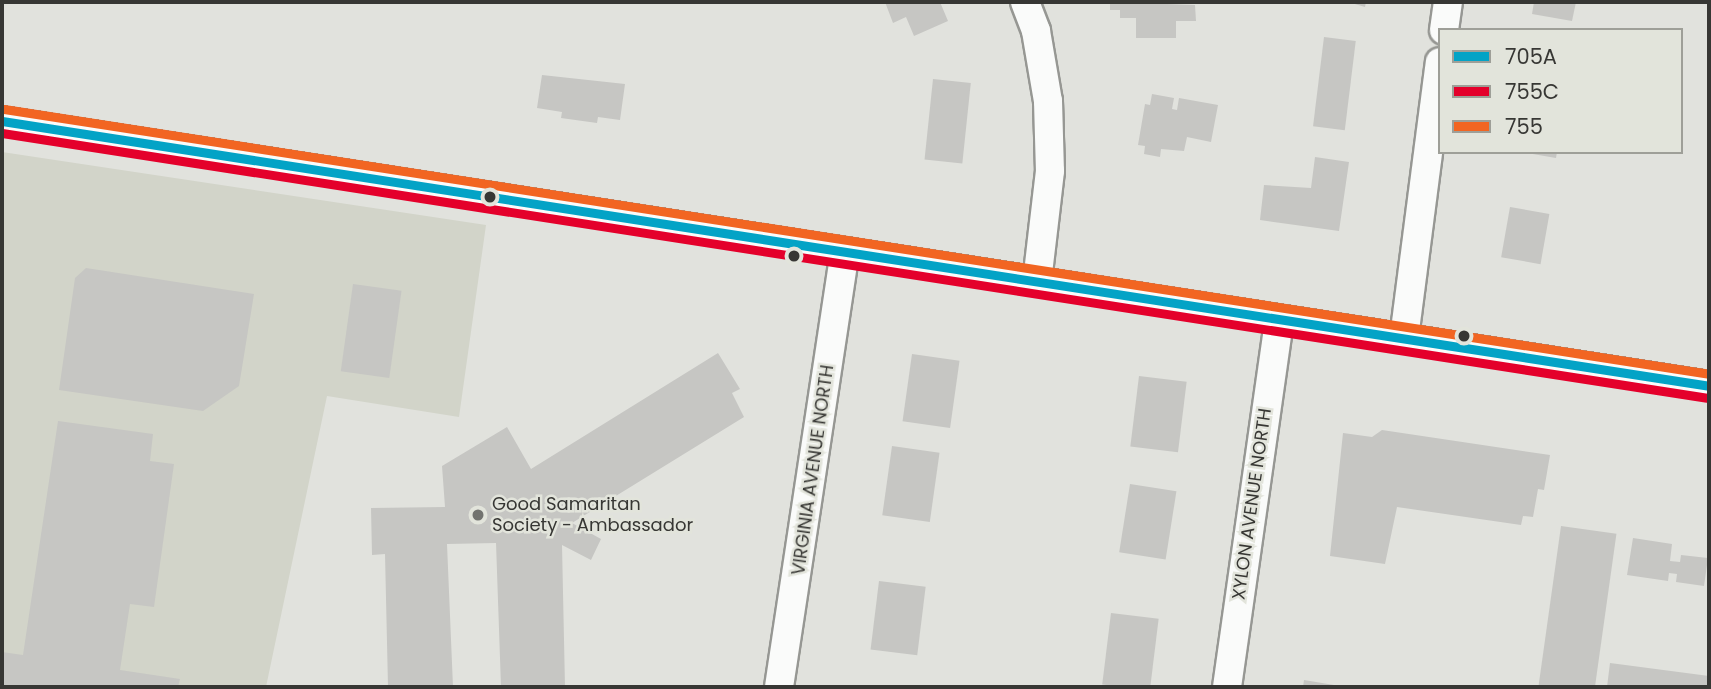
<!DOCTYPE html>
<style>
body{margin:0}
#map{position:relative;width:1711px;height:689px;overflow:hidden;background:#e1e2dd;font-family:Poppins,sans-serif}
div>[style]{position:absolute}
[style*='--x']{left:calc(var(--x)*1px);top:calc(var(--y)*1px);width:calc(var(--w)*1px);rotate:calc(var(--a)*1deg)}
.built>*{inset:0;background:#d2d4c9}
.building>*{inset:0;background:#c6c6c3;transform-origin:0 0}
.roads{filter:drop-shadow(2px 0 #969793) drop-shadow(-2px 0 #969793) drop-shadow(0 2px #969793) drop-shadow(0 -2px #969793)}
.minor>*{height:28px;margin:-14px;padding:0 14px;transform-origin:14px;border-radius:14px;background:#fafbfa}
.bus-1>*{height:9px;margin:-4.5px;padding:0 4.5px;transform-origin:4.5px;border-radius:4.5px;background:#03a3c6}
.bus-2>*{height:9px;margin:-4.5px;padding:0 4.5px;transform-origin:4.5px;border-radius:4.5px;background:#e4002b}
.bus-3>*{height:9px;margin:-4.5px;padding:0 4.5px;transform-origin:4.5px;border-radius:4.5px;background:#f26522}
.dots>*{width:19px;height:19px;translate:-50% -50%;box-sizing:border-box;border:4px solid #e2e4db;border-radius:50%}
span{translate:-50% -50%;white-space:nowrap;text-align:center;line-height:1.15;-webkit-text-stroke:5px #e2e4db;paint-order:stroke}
.street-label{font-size:18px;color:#373734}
.poi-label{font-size:18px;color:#373734}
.left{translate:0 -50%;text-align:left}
.frame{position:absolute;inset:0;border:4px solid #373734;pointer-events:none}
.legend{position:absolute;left:1438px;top:28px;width:245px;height:126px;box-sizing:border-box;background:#e2e4db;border:2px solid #9e9f98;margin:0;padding:9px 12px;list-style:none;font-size:21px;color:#373734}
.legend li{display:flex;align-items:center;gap:14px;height:35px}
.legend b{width:35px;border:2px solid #9e9f98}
</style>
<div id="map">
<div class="built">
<div style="clip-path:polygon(2px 152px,486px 225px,459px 417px,327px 396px,266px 687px,2px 687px)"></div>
</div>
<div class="building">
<div style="clip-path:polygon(885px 2px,940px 2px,948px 21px,914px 36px,906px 17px,893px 23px)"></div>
<div style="clip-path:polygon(1110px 2px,1195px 5px,1196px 21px,1176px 21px,1176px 38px,1136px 38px,1136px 18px,1120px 18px,1120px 10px,1110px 10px)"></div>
<div style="clip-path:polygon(1348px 2px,1366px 2px,1365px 7px)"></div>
<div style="clip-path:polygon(1534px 2px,1576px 2px,1572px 21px,1532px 14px)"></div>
<div style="left:1324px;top:37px;width:32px;height:90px;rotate:7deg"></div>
<div style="clip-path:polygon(542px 75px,625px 84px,620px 120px,598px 117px,597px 123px,561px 118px,562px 112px,537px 108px)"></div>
<div style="left:933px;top:79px;width:38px;height:81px;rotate:6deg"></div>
<div style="clip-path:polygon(1152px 94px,1174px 98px,1172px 109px,1177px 110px,1179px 98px,1218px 105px,1211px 142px,1187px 137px,1184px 151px,1161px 149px,1160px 157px,1144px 154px,1145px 146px,1138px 145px,1145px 104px,1150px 105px)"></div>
<div style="clip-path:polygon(1521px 152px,1557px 152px,1556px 158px)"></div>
<div style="clip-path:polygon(1315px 157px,1349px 162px,1339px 231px,1260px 220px,1264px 185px,1311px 188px)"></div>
<div style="left:1510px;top:207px;width:40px;height:51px;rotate:10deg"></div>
<div style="clip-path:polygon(86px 268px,254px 294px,239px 386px,203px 411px,59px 390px,75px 278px)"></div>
<div style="left:353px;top:284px;width:49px;height:88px;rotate:8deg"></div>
<div style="clip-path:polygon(718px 353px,740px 389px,732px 393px,744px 417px,572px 523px,601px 539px,591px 560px,562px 545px,565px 687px,501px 687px,496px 543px,447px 544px,453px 687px,388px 687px,385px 554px,372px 555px,371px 508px,445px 507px,442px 466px,507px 427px,531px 469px)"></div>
<div style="left:912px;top:354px;width:48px;height:68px;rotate:8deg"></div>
<div style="left:1139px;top:376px;width:48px;height:71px;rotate:7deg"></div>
<div style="clip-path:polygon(58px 421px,153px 434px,150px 461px,174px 464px,154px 607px,130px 604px,120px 670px,180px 679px,178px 687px,2px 687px,2px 652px,23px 655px)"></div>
<div style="clip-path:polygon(1382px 430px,1550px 455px,1544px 490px,1538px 489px,1533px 517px,1523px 516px,1521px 525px,1397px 507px,1385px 564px,1330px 556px,1343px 433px,1372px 437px)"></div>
<div style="left:892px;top:446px;width:48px;height:70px;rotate:8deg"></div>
<div style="left:1130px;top:484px;width:47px;height:69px;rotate:9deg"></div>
<div style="left:1561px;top:526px;width:56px;height:163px;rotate:8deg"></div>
<div style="clip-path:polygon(1633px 538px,1672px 544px,1670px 561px,1680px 562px,1681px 555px,1708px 558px,1704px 586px,1676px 582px,1677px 574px,1669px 573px,1668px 581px,1627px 575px)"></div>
<div style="left:879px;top:581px;width:47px;height:69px;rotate:7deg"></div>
<div style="left:1111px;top:613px;width:48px;height:72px;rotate:7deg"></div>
<div style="clip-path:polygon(1610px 663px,1709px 676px,1709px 687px,1607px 687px)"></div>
<div style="clip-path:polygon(1304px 680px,1340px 686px,1340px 687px,1303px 687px)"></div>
</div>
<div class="roads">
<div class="minor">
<div style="--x:1025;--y:2;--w:31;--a:69"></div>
<div style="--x:1036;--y:31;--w:71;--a:80.3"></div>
<div style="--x:1048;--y:101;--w:70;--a:88.4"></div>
<div style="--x:1050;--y:171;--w:111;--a:96.7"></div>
<div style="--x:1444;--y:30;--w:28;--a:-82"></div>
<div style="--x:2;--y:121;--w:1727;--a:8.82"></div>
<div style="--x:1404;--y:338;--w:278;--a:-82.6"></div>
<div style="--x:779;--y:687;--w:439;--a:-81.4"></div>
<div style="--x:1227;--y:687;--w:370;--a:-81.9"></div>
</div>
</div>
<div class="bus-1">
<div style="--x:2;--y:121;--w:1727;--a:8.82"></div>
</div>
<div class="bus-2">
<div style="--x:2;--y:133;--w:1725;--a:8.83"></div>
</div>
<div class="bus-3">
<div style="--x:4;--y:109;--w:1725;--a:8.83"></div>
</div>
<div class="dots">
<div style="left:490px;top:197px;background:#373734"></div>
<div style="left:794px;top:256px;background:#373734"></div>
<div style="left:1464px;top:336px;background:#373734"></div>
<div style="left:478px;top:515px;background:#72736f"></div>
</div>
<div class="street-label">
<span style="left:813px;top:470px;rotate:-82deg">VIRGINIA AVENUE NORTH</span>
<span style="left:1252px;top:504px;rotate:-82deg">XYLON AVENUE NORTH</span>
</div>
<div class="poi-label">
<span class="left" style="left:492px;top:515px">Good Samaritan<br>Society - Ambassador</span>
</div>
<div class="frame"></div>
<ul class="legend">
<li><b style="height:9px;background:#03a3c6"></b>705A</li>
<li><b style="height:9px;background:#e4002b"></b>755C</li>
<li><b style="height:9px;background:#f26522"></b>755</li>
</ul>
</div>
